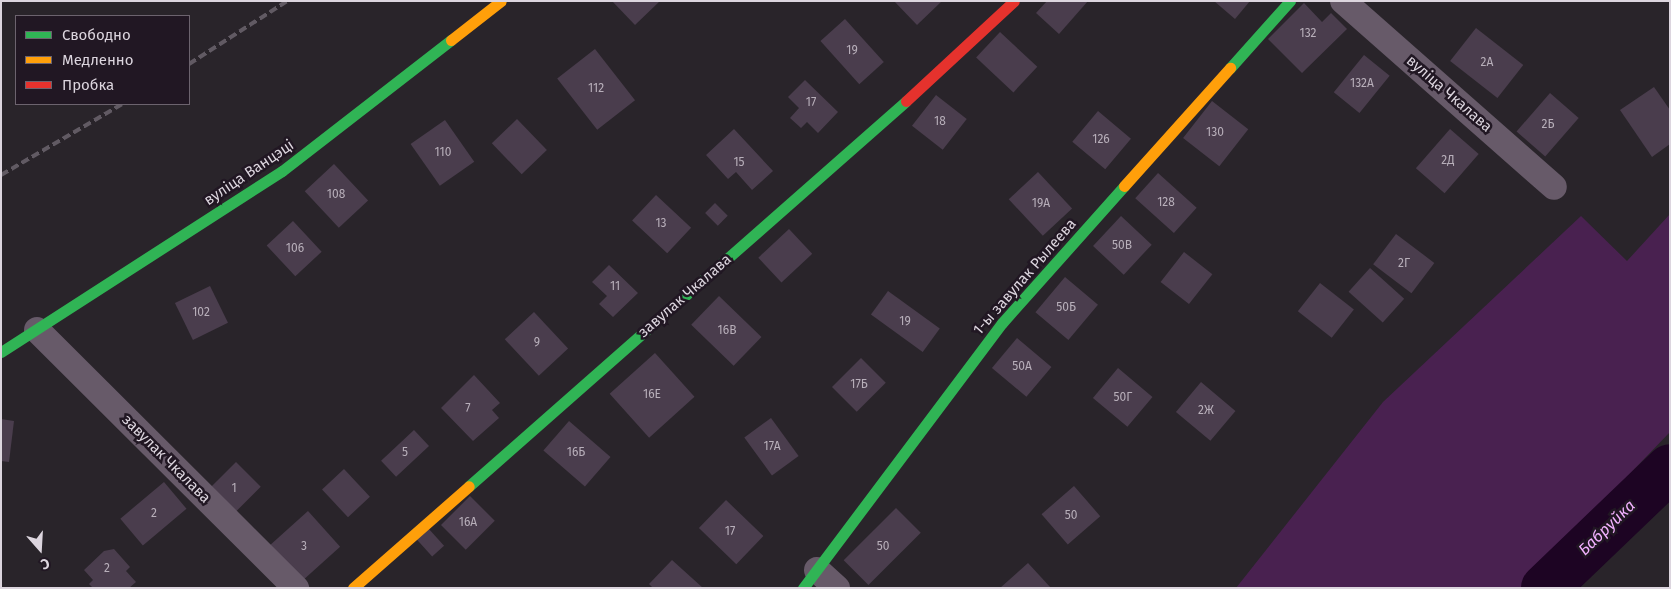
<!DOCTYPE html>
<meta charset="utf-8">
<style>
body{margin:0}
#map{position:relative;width:1671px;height:589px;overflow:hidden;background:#29242a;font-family:"Fira Sans",sans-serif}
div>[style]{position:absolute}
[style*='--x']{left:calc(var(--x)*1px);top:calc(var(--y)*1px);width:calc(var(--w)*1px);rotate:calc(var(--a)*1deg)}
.green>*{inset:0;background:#492150}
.river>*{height:48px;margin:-24px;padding:0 24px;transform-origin:24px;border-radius:24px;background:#1d0423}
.building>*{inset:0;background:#4a3d4d;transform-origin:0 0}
.street>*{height:26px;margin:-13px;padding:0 13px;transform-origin:13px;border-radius:13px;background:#675a69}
.fast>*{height:11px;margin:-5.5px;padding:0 5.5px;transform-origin:5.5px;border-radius:5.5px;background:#30b455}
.slow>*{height:11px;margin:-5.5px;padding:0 5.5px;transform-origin:5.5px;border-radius:5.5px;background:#ff9f0a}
.jam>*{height:11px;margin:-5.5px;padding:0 5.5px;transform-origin:5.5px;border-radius:5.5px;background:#e5322d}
.rail>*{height:4px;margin-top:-2px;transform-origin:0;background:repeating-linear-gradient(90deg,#615a63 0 8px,transparent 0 12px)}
span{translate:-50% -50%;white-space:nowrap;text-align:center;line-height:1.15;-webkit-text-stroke:5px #211723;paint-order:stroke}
.number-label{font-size:12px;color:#b8afba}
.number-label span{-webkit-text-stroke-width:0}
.street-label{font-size:15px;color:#dcd5de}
.water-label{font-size:16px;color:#f2b1fe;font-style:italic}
.frame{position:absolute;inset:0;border:2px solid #dcd5de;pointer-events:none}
.legend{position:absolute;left:15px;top:15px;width:175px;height:90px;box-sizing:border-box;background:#211723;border:1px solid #6c636e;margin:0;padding:6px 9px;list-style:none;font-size:15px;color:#dcd5de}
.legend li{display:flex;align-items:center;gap:10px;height:25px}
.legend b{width:25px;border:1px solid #6c636e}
.north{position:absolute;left:15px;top:524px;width:50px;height:50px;-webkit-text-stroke:4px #211723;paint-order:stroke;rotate:161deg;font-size:14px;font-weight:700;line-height:20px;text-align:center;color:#dcd5de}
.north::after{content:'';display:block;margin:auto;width:18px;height:22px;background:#dcd5de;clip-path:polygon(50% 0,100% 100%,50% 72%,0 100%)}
</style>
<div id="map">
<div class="green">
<div style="clip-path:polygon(1670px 214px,1670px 432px,1520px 588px,1236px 588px,1383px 402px,1581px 216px,1627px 261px)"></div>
</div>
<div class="river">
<div style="--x:1545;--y:588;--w:173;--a:-43.8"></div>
</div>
<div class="building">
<div style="clip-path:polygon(612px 1px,660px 1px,635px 25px)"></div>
<div style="clip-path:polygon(894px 1px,942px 1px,917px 25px)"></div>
<div style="clip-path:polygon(1047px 1px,1088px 1px,1059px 34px,1036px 13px)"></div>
<div style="clip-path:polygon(1214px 1px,1250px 1px,1235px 19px)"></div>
<div style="clip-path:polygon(1304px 3px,1322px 22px,1331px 13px,1347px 29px,1302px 73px,1268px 39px)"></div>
<div style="left:845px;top:19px;width:58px;height:33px;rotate:48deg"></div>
<div style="left:1476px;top:28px;width:60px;height:42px;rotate:38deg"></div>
<div style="left:1000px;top:32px;width:51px;height:35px;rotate:43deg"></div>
<div style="left:595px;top:49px;width:65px;height:48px;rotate:52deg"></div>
<div style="left:1364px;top:55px;width:33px;height:48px;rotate:39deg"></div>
<div style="clip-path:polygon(805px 80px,838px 112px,818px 133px,807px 122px,801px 128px,790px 118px,799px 108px,788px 97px)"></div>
<div style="clip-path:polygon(1654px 87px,1670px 110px,1670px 144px,1652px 157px,1620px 110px)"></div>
<div style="left:1550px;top:93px;width:38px;height:51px;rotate:41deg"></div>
<div style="left:936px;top:95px;width:39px;height:39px;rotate:38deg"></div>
<div style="left:1212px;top:101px;width:46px;height:47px;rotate:38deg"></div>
<div style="left:1098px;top:111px;width:43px;height:40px;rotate:40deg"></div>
<div style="left:517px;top:119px;width:43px;height:35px;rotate:46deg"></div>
<div style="left:445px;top:120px;width:51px;height:42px;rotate:55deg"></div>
<div style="clip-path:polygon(734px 129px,773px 171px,752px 190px,736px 172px,728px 179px,706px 155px)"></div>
<div style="left:1450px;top:129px;width:38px;height:52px;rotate:41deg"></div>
<div style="left:334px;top:164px;width:50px;height:40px;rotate:47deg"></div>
<div style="left:1038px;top:172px;width:50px;height:40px;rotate:47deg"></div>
<div style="left:1158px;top:173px;width:52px;height:34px;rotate:42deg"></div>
<div style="left:656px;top:195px;width:48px;height:35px;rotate:43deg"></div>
<div style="left:715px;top:203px;width:18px;height:14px;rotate:45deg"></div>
<div style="left:1121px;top:216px;width:42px;height:41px;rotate:43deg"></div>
<div style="left:293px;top:221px;width:42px;height:36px;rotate:47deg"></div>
<div style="left:789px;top:229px;width:34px;height:42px;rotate:47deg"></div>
<div style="left:1396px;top:234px;width:48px;height:38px;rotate:37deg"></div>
<div style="left:1184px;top:252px;width:36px;height:38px;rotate:38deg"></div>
<div style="clip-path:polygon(609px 265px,638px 293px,613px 317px,599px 304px,607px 296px,592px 282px)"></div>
<div style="left:1370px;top:268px;width:46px;height:32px;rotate:42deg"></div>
<div style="left:1065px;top:277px;width:43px;height:46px;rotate:40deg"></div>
<div style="left:1320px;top:283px;width:43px;height:36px;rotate:38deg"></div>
<div style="left:210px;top:286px;width:41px;height:39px;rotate:64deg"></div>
<div style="left:888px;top:291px;width:64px;height:29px;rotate:36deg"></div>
<div style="left:719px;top:296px;width:59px;height:40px;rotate:44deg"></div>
<div style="left:534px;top:312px;width:50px;height:40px;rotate:47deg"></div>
<div style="left:1017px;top:338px;width:45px;height:39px;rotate:40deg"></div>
<div style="left:655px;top:353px;width:59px;height:61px;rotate:48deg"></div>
<div style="left:861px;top:358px;width:35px;height:41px;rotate:45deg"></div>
<div style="left:1118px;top:368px;width:45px;height:39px;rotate:40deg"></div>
<div style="clip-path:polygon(474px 375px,500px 403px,492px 410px,499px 418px,473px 441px,441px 408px)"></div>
<div style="left:1201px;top:382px;width:45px;height:39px;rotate:40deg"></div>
<div style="left:771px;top:418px;width:47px;height:33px;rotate:54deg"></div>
<div style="clip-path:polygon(1px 419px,14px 421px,9px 462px,1px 461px)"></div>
<div style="left:569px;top:421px;width:55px;height:39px;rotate:41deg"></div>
<div style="left:414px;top:430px;width:22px;height:45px;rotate:47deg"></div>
<div style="left:236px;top:462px;width:35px;height:40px;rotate:45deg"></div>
<div style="left:344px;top:469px;width:38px;height:30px;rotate:47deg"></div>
<div style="left:164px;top:482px;width:35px;height:57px;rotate:50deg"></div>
<div style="left:1074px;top:486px;width:40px;height:43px;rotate:49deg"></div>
<div style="left:470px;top:496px;width:35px;height:41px;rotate:45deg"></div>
<div style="left:726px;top:500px;width:52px;height:39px;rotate:44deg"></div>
<div style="left:896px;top:508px;width:35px;height:74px;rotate:45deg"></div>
<div style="left:308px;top:511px;width:48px;height:55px;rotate:48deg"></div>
<div style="left:428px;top:528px;width:24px;height:16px;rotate:48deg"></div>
<div style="clip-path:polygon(114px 549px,130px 567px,126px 571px,136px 582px,129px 588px,93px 588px,89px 584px,93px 580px,84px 570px,104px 551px)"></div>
<div style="clip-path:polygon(672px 560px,703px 588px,653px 588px,649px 584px)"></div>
<div style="clip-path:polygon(1028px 563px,1051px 588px,1000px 588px)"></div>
</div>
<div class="street">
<div style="--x:1343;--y:1;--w:281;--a:41.4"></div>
<div style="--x:37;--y:330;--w:366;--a:44.9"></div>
<div style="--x:817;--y:570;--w:27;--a:42"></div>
</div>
<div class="fast">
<div style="--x:1230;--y:68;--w:90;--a:-48.2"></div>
<div style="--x:1;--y:352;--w:334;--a:-32.8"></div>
<div style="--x:282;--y:171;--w:214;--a:-37.8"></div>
<div style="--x:469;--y:486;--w:582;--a:-41.38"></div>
<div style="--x:803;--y:588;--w:331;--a:-53.1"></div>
<div style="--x:1002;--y:323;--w:183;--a:-48.3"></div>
</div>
<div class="slow">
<div style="--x:451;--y:40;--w:63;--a:-38"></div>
<div style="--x:1124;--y:186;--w:159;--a:-48.1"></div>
<div style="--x:353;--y:588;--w:154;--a:-41.3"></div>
</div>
<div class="jam">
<div style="--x:906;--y:101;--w:147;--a:-42.8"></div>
</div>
<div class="rail">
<div style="--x:189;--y:64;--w:117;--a:-32.7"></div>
<div style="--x:1;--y:175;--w:140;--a:-30.4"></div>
</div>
<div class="number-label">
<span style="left:1308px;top:34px">132</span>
<span style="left:852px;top:51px">19</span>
<span style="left:1487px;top:63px">2А</span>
<span style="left:1362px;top:84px">132А</span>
<span style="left:596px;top:89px">112</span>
<span style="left:811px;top:103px">17</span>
<span style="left:940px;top:122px">18</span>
<span style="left:1548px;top:125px">2Б</span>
<span style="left:1215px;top:133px">130</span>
<span style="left:1101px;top:140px">126</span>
<span style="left:443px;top:153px">110</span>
<span style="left:1448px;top:161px">2Д</span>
<span style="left:739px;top:163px">15</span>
<span style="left:336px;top:195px">108</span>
<span style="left:1166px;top:203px">128</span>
<span style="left:1041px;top:204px">19А</span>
<span style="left:661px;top:224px">13</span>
<span style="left:1122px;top:246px">50В</span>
<span style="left:295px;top:249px">106</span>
<span style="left:1404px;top:264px">2Г</span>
<span style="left:615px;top:287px">11</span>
<span style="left:1066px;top:308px">50Б</span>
<span style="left:201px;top:313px">102</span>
<span style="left:905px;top:322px">19</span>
<span style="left:727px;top:331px">16В</span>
<span style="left:537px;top:343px">9</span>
<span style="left:1022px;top:367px">50А</span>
<span style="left:859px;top:385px">17Б</span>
<span style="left:652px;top:395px">16Е</span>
<span style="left:1123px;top:398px">50Г</span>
<span style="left:468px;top:409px">7</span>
<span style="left:1206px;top:411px">2Ж</span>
<span style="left:772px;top:447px">17А</span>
<span style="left:405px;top:453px">5</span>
<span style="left:576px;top:453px">16Б</span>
<span style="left:234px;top:489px">1</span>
<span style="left:154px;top:514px">2</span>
<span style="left:1071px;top:516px">50</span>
<span style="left:468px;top:523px">16А</span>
<span style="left:730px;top:532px">17</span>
<span style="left:304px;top:547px">3</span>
<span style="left:883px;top:547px">50</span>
<span style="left:107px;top:569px">2</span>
</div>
<div class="street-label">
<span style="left:1449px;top:94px;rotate:41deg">вуліца Чкалава</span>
<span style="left:249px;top:173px;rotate:-34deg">вуліца Ванцэці</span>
<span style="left:1025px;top:277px;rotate:-49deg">1-ы завулак Рылеева</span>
<span style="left:685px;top:296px;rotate:-41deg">завулак Чкалава</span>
<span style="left:166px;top:459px;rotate:45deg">завулак Чкалава</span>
</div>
<div class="water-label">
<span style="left:1607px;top:528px;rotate:-44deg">Бабруйка</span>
</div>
<div class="frame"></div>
<ul class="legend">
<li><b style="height:6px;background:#30b455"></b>Свободно</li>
<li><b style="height:6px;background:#ff9f0a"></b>Медленно</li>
<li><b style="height:6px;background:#e5322d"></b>Пробка</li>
</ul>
<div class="north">С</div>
</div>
